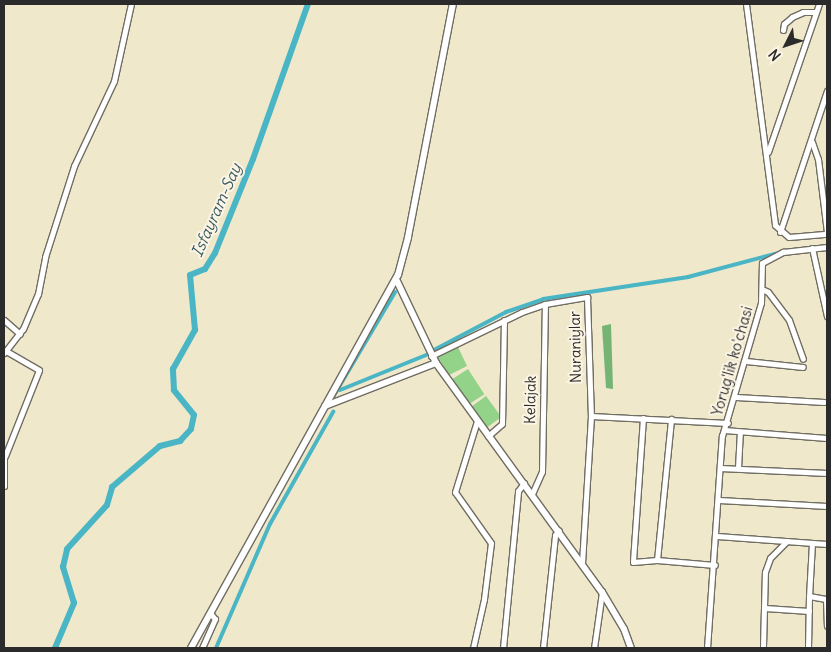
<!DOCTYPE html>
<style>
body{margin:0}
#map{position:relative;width:831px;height:652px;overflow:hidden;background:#efe8cb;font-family:Delius,sans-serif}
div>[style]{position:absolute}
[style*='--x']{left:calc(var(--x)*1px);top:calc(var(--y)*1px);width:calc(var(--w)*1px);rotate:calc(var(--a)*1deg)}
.green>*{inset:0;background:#92d289;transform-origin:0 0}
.forest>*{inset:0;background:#75b475}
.canal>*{height:4px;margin:-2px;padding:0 2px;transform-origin:2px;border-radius:2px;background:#49b5c5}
.river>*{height:6px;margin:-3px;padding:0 3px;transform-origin:3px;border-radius:3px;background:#49b5c5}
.roads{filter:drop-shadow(1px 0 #706d63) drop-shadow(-1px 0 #706d63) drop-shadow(0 1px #706d63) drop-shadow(0 -1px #706d63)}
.minor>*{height:5px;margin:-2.5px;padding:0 2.5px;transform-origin:2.5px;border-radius:2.5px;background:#fff}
.major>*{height:6px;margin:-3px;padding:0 3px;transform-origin:3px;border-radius:3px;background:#fff}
span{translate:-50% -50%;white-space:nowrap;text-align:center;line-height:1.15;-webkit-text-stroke:4px #fcf5e5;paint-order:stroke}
.street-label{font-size:15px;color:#2b2b2b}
.water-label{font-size:16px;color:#365b61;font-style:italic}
.frame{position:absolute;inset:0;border:5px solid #2b2b2b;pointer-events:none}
.north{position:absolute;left:761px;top:20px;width:50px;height:50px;-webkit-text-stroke:4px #fcf5e5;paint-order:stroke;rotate:229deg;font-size:14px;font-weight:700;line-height:20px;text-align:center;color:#2b2b2b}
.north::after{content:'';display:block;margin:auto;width:18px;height:22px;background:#2b2b2b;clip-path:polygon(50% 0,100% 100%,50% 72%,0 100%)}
</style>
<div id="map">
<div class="green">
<div style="clip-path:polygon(457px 345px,467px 366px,449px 375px,437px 356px)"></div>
<div style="left:468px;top:369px;width:30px;height:19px;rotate:57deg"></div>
<div style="left:486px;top:396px;width:26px;height:19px;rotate:54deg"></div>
</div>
<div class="forest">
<div style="clip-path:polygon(611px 324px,613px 389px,606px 388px,602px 326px)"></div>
</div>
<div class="canal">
<div style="--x:434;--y:350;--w:81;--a:-27.8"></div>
<div style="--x:506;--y:312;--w:39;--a:-19"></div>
<div style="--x:543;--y:299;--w:147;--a:-8.6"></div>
<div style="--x:688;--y:277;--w:93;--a:-14.9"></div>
<div style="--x:340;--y:390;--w:93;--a:-22.1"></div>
<div style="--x:333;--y:397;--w:122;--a:-59.4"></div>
<div style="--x:216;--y:648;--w:135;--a:-66.5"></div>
<div style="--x:270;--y:524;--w:129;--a:-60.6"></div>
</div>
<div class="river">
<div style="--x:55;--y:648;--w:49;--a:-67.1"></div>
<div style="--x:74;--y:603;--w:38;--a:-107"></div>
<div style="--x:63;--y:567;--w:18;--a:-77"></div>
<div style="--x:67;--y:549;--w:59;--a:-47.7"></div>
<div style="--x:107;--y:505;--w:19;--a:-74"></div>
<div style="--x:112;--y:487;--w:63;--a:-40.5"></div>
<div style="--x:160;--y:446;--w:21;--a:-14"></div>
<div style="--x:180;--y:441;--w:16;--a:-47"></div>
<div style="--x:191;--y:429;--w:14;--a:-78"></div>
<div style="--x:194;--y:415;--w:32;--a:-129"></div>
<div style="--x:174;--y:390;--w:21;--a:-93"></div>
<div style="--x:173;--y:369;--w:45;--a:-60.6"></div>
<div style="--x:195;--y:330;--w:55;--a:-95.2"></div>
<div style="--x:190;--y:275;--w:16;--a:-22"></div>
<div style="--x:205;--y:269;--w:19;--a:-58"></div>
<div style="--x:215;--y:253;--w:101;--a:-68"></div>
<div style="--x:253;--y:159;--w:164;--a:-70.5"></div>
</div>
<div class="roads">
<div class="minor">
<div style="--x:746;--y:4;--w:223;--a:82.5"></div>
<div style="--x:775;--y:225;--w:18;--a:41"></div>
<div style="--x:789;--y:237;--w:38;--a:-5"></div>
<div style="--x:783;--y:30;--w:6;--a:-81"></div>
<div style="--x:784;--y:24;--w:11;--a:-41"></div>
<div style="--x:792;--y:17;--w:12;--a:-24"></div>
<div style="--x:803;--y:12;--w:11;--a:0"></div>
<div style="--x:812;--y:142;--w:18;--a:71"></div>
<div style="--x:818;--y:159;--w:74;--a:83"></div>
<div style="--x:768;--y:152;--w:157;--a:-71"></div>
<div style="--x:780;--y:232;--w:149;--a:-71.6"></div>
<div style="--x:812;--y:248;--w:70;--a:77.6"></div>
<div style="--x:764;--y:290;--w:4;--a:27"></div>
<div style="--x:768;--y:292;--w:35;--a:53"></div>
<div style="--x:789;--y:320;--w:41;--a:70.3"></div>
<div style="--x:4;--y:320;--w:21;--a:41"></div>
<div style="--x:4;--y:353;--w:31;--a:-52"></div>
<div style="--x:23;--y:329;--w:38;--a:-67"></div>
<div style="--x:38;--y:294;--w:38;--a:-79"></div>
<div style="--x:45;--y:257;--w:96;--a:-72.3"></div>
<div style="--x:74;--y:166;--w:94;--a:-64.8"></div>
<div style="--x:114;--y:81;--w:79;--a:-77.6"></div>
<div style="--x:431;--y:356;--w:101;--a:-25.8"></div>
<div style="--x:522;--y:312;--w:24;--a:-19"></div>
<div style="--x:545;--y:304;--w:43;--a:-9.5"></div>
<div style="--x:587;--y:297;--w:119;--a:88.1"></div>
<div style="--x:591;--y:416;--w:146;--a:93.5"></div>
<div style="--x:746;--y:361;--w:57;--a:6"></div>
<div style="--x:736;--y:397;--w:88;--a:3.3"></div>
<div style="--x:591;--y:416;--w:137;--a:2.9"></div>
<div style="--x:643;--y:418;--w:144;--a:94"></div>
<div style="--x:633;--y:562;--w:24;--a:-5"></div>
<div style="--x:657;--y:560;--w:58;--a:4.9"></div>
<div style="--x:724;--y:430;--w:103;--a:4.4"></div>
<div style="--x:488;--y:436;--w:18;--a:-41"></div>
<div style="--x:502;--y:424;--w:104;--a:-88.9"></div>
<div style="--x:5;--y:456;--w:92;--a:-68.4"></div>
<div style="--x:39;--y:370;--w:38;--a:-150"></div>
<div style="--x:720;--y:468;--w:107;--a:2.7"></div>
<div style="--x:738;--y:468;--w:36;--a:-87"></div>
<div style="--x:4;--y:486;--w:31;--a:-90"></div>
<div style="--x:532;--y:494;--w:24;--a:-66"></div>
<div style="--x:542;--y:472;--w:168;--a:-89"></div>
<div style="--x:719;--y:500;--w:108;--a:3.2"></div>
<div style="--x:717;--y:536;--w:110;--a:4.2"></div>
<div style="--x:812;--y:543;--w:53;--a:93.2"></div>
<div style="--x:809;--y:596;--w:17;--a:10"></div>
<div style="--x:826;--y:599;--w:27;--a:88"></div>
<div style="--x:657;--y:560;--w:142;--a:-84.3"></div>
<div style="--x:765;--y:608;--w:44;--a:3.9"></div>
<div style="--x:763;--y:646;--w:74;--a:-88.5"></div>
<div style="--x:765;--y:572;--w:15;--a:-70"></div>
<div style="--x:770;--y:558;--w:24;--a:-45"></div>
<div style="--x:202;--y:648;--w:32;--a:-66"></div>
<div style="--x:215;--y:619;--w:8;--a:-130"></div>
<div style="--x:473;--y:648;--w:50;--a:-77.3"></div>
<div style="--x:484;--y:599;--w:56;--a:-82.9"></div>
<div style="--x:491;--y:543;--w:62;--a:-125.2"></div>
<div style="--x:455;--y:492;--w:74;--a:-72.8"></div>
<div style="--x:503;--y:648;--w:158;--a:-84.5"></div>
<div style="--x:518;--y:491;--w:10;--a:-53"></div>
<div style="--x:543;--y:648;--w:114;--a:-83.9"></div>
<div style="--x:555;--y:535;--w:6;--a:-51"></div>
<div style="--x:594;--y:648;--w:57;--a:-81.9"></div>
<div style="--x:707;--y:648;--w:213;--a:-86"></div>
<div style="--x:722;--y:436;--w:139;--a:-73.7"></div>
<div style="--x:761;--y:303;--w:40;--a:-88.6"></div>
<div style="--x:762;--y:263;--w:24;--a:-28"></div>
<div style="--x:783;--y:252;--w:44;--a:-6.5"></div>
<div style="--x:808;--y:648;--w:51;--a:-88.9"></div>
</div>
<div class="major">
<div style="--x:396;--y:279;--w:93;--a:64.5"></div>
<div style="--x:436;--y:363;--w:283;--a:54.1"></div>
<div style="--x:602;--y:592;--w:43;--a:59.3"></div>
<div style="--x:624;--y:629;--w:20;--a:70"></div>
<div style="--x:325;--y:406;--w:119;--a:-21.2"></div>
<div style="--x:191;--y:648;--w:427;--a:-61"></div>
<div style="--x:398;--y:275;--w:39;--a:-75"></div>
<div style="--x:408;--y:237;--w:237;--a:-79.1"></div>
</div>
</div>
<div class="street-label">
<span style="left:575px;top:347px;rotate:-91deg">Nuraniylar</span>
<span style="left:732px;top:361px;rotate:-74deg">Yorug'lik ko'chasi</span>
<span style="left:530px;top:400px;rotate:-89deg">Kelajak</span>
</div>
<div class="water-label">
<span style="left:216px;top:210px;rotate:-66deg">Isfayram-Say</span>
</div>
<div class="frame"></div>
<div class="north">N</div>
</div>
